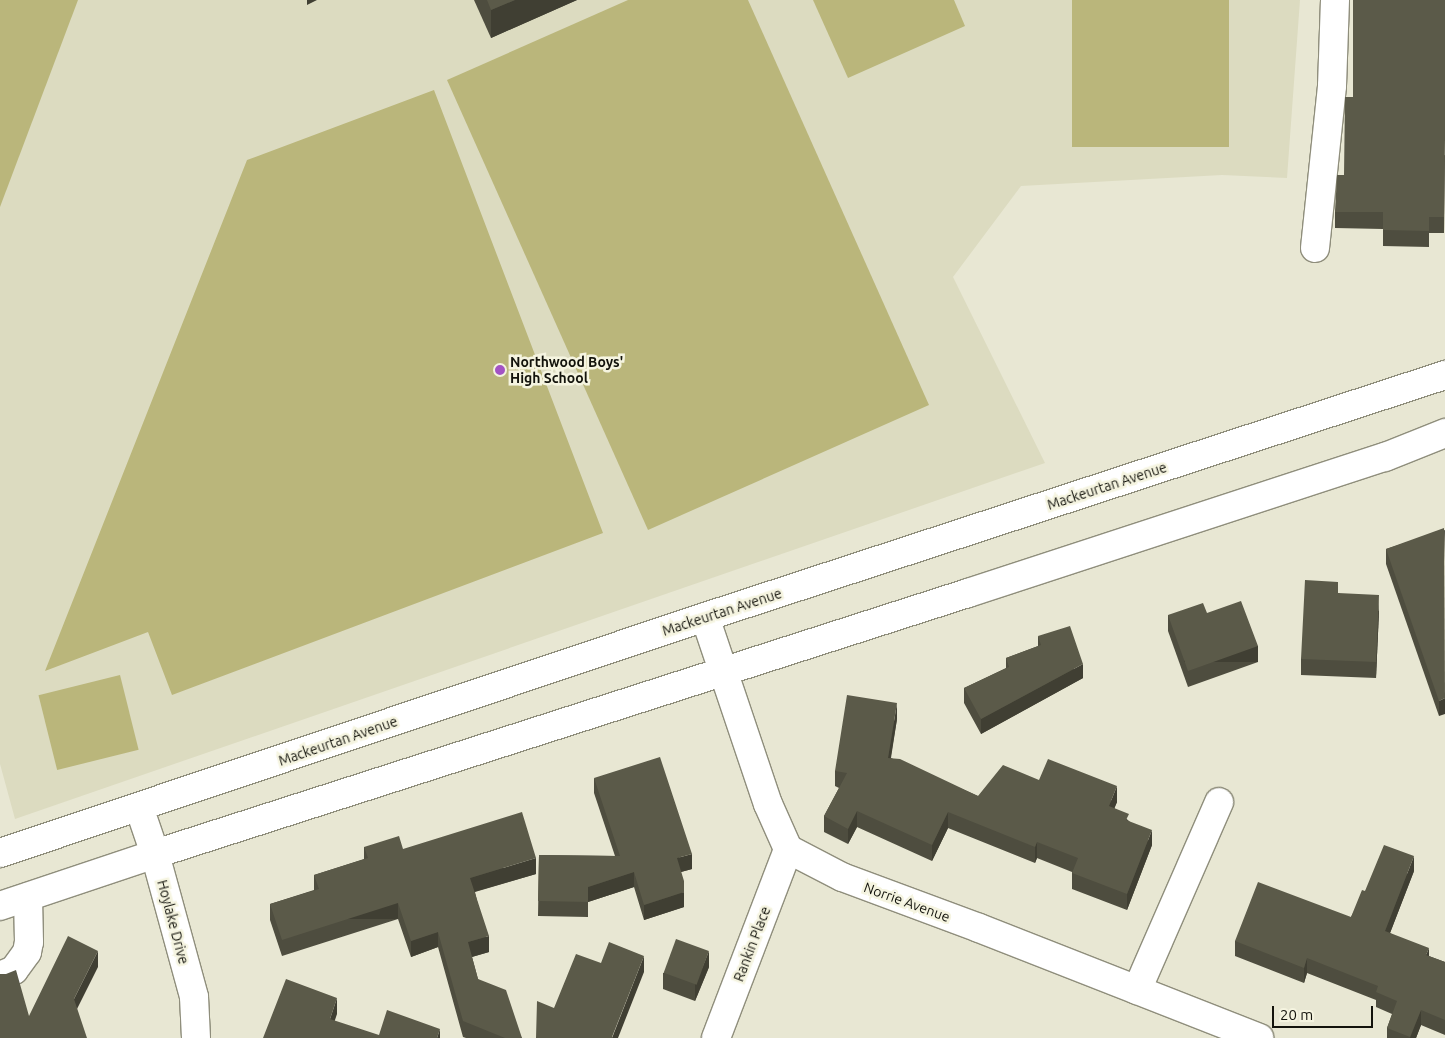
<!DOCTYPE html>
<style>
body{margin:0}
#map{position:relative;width:1445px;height:1038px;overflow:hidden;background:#e8e7d3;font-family:Ubuntu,sans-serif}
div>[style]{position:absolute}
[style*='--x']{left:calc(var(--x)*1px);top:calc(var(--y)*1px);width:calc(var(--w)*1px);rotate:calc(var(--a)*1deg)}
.built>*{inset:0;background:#dcdbc0}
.green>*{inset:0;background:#bab67b;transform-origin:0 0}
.roads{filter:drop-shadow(1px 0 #8f8e7c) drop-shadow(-1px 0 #8f8e7c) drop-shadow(0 1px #8f8e7c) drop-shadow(0 -1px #8f8e7c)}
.minor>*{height:28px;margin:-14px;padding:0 14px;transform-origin:14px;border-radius:14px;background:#fff}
.wall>*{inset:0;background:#4e4d3f}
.shaded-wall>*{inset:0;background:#403f33;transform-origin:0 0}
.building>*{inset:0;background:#5b5a49;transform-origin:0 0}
.dots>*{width:14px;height:14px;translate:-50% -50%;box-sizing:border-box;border:2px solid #f5f4e0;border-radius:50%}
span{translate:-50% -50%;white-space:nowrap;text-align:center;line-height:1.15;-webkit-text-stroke:5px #f5f4e0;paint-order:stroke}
.poi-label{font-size:14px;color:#13130c;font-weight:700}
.left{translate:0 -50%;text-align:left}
.street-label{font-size:14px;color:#13130c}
.scale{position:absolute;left:1272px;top:1006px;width:101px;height:22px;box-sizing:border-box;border:2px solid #13130c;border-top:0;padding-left:6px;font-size:15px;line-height:18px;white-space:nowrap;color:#13130c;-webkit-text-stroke:4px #f5f4e0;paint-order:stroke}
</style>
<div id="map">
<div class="built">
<div style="clip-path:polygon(0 0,1300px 0,1287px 178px,1222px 175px,1021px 186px,953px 277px,1045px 463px,15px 819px,0 764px)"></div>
</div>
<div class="green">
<div style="clip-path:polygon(0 0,78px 0,0 207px)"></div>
<div style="clip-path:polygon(628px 0,748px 0,929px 405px,648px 530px,447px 80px)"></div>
<div style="clip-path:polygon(813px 0,954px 0,965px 26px,848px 78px)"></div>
<div style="left:1072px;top:0;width:157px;height:147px"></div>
<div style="clip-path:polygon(434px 90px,603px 533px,172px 695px,148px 632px,45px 671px,247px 160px)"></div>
<div style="left:120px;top:675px;width:77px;height:84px;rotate:76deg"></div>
</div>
<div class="roads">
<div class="minor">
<div style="--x:1315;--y:248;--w:163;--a:-84"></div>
<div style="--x:1332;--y:86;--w:86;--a:-88"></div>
<div style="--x:705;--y:617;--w:197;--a:71.4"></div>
<div style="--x:768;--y:804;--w:49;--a:66"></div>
<div style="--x:788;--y:849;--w:61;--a:27.4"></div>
<div style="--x:842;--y:877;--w:146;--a:20.4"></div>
<div style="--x:979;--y:928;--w:301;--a:21.4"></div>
<div style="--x:139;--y:807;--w:50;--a:71.2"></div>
<div style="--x:155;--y:854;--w:148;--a:74.7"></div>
<div style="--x:194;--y:997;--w:41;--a:87.2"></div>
<div style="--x:0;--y:853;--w:743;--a:-18.51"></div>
<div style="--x:705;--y:617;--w:779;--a:-18.11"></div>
<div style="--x:0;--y:906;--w:163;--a:-18.5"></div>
<div style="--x:155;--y:854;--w:854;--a:-17.8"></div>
<div style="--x:968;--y:593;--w:439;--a:-18.1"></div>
<div style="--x:1385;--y:457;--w:65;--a:-21.8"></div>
<div style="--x:0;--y:976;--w:15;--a:-23"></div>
<div style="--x:14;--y:970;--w:22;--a:-54"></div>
<div style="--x:27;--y:952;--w:10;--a:-79"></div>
<div style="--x:29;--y:942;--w:45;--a:-91.3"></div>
<div style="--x:1137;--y:990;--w:205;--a:-66.4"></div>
<div style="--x:716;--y:1038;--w:202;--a:-69.1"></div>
</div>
</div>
<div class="wall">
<div style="clip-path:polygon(474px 0,577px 0,491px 38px)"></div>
<div style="clip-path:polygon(1445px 155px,1444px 233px,1429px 233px,1429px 247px,1383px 246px,1383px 229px,1335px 228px,1335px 212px,1344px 175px)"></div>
<div style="clip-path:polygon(1445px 530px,1439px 716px,1386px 564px,1386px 549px)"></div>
<div style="clip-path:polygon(1338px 593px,1379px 611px,1376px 678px,1301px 675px,1301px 659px)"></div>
<div style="clip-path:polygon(1207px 613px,1258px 662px,1188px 687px,1168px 631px,1168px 615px)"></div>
<div style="clip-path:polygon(1038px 636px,1083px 678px,981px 734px,964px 703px,964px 688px,1006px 668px,1006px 658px,1038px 646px)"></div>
<div style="clip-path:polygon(897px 719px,891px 758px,978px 796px,1039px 780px,1117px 802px,1114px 808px,1129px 821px,1152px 845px,1127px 910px,1072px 889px,1072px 872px,1037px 858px,1035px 863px,948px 828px,932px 861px,857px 827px,848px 844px,824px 832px,824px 816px,839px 788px,835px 786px,835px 771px)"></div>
<div style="clip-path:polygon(594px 778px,692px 869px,681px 872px,684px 907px,644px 920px,634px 887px,588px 902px,588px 917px,538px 916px,539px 855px,615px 856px,594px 793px)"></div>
<div style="clip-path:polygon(364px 847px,403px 849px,536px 874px,475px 892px,489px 952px,472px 957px,478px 979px,522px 1038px,466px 1038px,463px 1037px,438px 947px,411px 957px,398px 919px,282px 956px,270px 920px,270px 904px,314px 890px,314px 875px,364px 859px)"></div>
<div style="clip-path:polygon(1414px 871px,1390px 933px,1429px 956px,1445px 962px,1445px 1035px,1421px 1025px,1416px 1038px,1387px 1038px,1387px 1028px,1392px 1014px,1376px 1007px,1376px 1000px,1307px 973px,1304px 983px,1235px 956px,1235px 941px,1351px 917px,1365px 891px)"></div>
<div style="clip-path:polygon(709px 967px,695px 1001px,663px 989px,663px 973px)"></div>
</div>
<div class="shaded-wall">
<div style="clip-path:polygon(307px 0,317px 0,307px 5px)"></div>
<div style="clip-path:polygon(515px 0,577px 0,491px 38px,491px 10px)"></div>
<div style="clip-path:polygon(1379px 595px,1379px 611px,1376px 678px,1376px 662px)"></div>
<div style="left:1258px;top:646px;width:16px;height:74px;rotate:90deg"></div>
<div style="clip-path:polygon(1083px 664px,1083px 678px,981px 734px,981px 719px)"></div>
<div style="clip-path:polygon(1445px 698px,1445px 714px,1439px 716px,1439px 701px)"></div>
<div style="clip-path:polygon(897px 703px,897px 719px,888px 773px,888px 758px)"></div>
<div style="clip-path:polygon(1117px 786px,1117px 802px,1109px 822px,1109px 806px)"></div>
<div style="clip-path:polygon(857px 811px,857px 827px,848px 844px,848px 829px)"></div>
<div style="clip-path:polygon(948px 812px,948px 828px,932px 861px,932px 845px)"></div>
<div style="clip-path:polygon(1152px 830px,1152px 845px,1127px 910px,1127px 894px)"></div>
<div style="clip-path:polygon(1037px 842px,1037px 858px,1035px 863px,1035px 847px)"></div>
<div style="clip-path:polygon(692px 854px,692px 869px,677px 873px,677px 858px)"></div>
<div style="clip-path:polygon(1414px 856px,1414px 871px,1385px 946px,1385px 931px)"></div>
<div style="clip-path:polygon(536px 858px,536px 874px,470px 893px,470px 878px)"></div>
<div style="clip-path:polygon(634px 872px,634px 887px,588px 902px,588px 917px,588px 887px)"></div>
<div style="clip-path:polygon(684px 892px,684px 907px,644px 920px,644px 905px)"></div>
<div style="left:398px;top:903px;width:16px;height:122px;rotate:90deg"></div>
<div style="clip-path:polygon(438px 932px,438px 947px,411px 957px,411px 941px)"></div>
<div style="clip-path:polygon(489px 936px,489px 952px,468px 958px,468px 942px)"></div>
<div style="clip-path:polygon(1429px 948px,1429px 963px,1426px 955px)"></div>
<div style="clip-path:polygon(98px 951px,98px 967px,74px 1015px,74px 999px)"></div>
<div style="clip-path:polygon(709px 951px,709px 967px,695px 1001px,695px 985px)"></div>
<div style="clip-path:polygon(644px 956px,644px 972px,618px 1038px,612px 1038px)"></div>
<div style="clip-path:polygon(1307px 958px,1307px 973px,1304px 983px,1304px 968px)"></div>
<div style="clip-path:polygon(337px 998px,337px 1014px,330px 1035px,330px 1019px)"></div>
<div style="clip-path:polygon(1421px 1010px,1421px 1025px,1416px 1038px,1410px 1038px)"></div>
<div style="clip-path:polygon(440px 1029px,440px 1038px,437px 1038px)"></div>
</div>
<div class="building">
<div style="clip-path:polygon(487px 0,515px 0,491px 10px)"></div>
<div style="clip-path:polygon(1353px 0,1445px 0,1445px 139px,1444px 217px,1429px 217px,1429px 231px,1383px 230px,1383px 212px,1335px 212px,1337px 175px,1344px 175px,1345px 97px,1353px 97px)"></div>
<div style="clip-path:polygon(1444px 528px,1445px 698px,1439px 701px,1386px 549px)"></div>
<div style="clip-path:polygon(1305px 580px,1338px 582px,1338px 593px,1379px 595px,1376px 662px,1301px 659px)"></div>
<div style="clip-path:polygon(1241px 601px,1258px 646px,1188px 671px,1168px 615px,1203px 603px,1207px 613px)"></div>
<div style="clip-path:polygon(1070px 626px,1083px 664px,981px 719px,964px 688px,1009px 667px,1006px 658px,1041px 645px,1038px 636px)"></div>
<div style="clip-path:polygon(847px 695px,897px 703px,888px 758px,900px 759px,978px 796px,1003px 765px,1039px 780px,1048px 759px,1117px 786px,1109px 806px,1129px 814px,1126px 820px,1152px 830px,1127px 894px,1072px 873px,1078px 858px,1037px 842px,1035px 847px,948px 812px,932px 845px,857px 811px,848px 829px,824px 816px,847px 773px,835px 771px)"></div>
<div style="clip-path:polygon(660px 757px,692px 854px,677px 858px,684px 881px,684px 892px,644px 905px,634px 872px,588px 887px,588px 902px,538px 901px,539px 855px,620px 856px,594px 778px)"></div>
<div style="clip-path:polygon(522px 812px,536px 858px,470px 878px,489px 936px,468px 942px,478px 979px,506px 990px,522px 1038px,505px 1038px,463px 1021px,438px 932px,411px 941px,398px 903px,282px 940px,270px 904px,319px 889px,314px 875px,368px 858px,364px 847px,399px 836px,403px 849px)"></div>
<div style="clip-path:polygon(1384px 845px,1414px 856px,1385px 931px,1429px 948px,1426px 955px,1445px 962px,1445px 1020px,1421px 1010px,1410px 1037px,1387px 1028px,1397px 1001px,1376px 992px,1378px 986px,1307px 958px,1304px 968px,1235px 941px,1258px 882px,1351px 917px,1362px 890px,1365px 891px)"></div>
<div style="clip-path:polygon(68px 936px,98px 951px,74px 999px,87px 1038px,0 1038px,0 974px,6px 974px,16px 970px,29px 1016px)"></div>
<div style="left:676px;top:939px;width:35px;height:36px;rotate:20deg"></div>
<div style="clip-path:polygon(609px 942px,644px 956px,612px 1037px,613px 1038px,536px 1038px,537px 1001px,554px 1008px,576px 954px,601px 963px)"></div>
<div style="clip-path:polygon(286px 979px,337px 998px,330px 1019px,379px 1035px,387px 1010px,440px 1029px,437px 1038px,263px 1038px)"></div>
</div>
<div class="dots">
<div style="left:500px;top:370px;background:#a353c4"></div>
</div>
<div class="poi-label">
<span class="left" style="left:510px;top:370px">Northwood Boys'<br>High School</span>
</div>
<div class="street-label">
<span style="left:1107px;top:486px;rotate:-18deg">Mackeurtan Avenue</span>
<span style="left:722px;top:612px;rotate:-18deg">Mackeurtan Avenue</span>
<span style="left:338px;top:741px;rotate:-19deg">Mackeurtan Avenue</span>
<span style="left:907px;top:902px;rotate:20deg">Norrie Avenue</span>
<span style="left:173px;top:922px;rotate:75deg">Hoylake Drive</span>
<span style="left:752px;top:944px;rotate:-69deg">Rankin Place</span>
</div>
<div class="scale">20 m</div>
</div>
